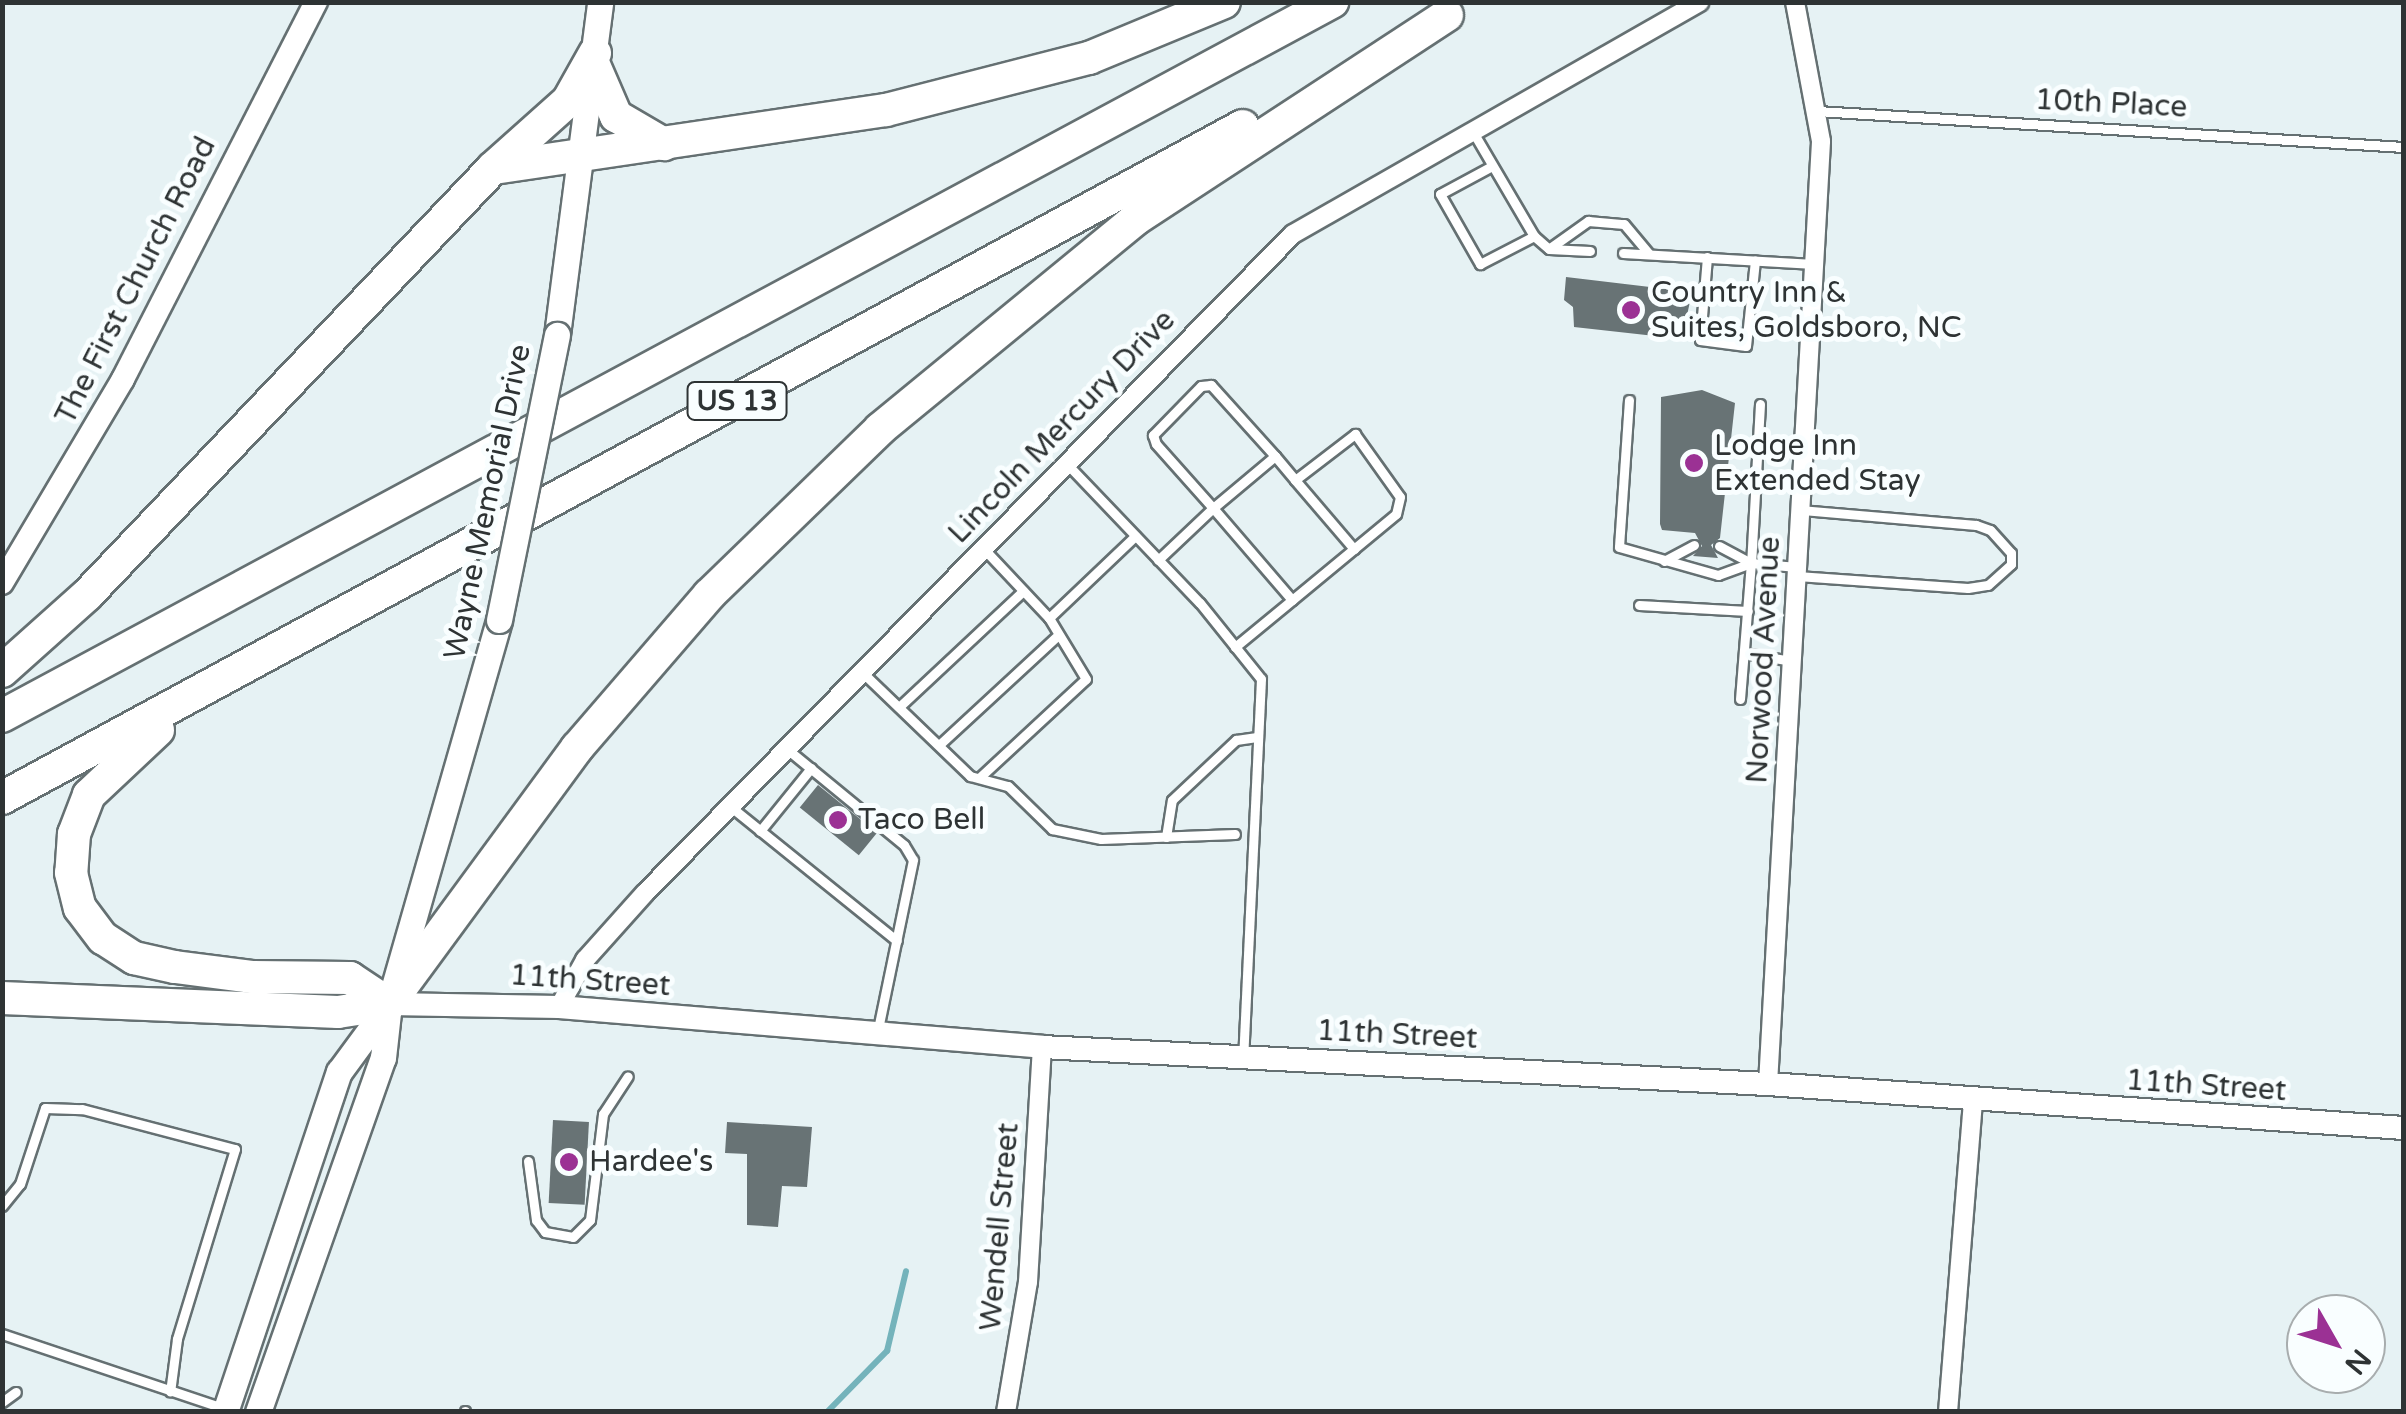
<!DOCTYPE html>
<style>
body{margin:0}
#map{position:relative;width:2406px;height:1414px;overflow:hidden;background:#e6f2f4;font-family:"Varela Round",sans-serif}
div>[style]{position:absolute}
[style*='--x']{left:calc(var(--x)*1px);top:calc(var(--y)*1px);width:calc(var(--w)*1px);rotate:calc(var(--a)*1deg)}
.stream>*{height:6px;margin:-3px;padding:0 3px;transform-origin:3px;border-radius:3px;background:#74b3bb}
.building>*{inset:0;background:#687375;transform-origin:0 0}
.roads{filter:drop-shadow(2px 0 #657072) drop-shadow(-2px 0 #657072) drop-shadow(0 2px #657072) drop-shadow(0 -2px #657072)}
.service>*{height:9px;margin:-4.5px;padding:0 4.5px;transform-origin:4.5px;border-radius:4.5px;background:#fff}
.minor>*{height:18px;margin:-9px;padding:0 9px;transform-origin:9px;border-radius:9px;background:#fff}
.tertiary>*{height:22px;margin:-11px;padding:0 11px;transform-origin:11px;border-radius:11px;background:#fff}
.secondary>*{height:25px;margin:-12.5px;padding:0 12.5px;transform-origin:12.5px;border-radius:12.5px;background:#fff}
.motorway>*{height:32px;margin:-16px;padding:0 16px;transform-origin:16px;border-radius:16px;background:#fff}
.bridges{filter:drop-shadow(2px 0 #657072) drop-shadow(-2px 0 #657072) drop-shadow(0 2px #657072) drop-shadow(0 -2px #657072)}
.secondary-bridge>*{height:25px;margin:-12.5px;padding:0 12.5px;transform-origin:12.5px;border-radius:12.5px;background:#fff}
.dots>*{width:28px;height:28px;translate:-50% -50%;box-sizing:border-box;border:5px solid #f9feff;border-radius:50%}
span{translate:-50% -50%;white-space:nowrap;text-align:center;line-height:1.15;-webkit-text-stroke:10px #f9feff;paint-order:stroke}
.shield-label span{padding:2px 8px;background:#f9feff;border:2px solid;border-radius:8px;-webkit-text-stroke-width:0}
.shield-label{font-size:28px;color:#2e3334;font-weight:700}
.street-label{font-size:30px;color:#2e3334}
.poi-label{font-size:30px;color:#2e3334}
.left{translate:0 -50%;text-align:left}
.frame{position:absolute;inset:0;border:5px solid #2e3334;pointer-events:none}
.north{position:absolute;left:2286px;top:1294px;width:100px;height:100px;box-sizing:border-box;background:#f9feff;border:2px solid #a8adae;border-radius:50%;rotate:129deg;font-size:28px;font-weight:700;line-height:40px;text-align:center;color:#2e3334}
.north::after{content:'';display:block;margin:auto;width:35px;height:45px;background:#9b3194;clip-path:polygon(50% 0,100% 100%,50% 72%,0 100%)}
</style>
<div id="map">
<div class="stream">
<div style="--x:827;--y:1412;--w:86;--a:-45.5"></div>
<div style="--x:887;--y:1351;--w:82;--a:-76.6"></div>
</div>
<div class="building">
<div style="clip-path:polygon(1566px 277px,1692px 292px,1682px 339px,1574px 327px,1573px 307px,1564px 300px)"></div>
<div style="clip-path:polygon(1702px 390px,1735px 403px,1720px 538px,1711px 545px,1718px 558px,1693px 556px,1702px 546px,1695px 533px,1662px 530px,1660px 524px,1661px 397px)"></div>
<div style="left:818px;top:785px;width:76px;height:29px;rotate:39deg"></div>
<div style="left:553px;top:1120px;width:36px;height:83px;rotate:3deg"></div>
<div style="clip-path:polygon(727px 1122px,812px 1127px,807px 1187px,782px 1186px,778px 1227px,747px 1225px,747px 1154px,725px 1153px)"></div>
</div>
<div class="roads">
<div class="service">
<div style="--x:1817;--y:111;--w:588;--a:3.51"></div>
<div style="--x:1473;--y:132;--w:121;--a:59.6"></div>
<div style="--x:1534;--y:236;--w:20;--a:41"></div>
<div style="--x:1549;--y:249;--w:41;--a:2.8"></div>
<div style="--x:1492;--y:166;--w:59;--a:151.7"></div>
<div style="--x:1440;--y:194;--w:81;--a:60.3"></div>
<div style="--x:1480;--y:264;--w:61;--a:-27.4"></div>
<div style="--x:1550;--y:248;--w:47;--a:-35.4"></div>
<div style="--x:1588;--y:221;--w:36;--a:5"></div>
<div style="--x:1624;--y:224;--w:39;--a:50"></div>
<div style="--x:1623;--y:253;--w:191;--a:3.3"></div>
<div style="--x:1707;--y:257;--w:83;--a:94.8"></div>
<div style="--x:1700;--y:340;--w:46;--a:7.4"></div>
<div style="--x:1746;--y:346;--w:86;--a:-84"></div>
<div style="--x:1629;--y:400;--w:147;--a:93.9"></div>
<div style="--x:1619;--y:547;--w:103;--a:15.8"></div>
<div style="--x:1718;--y:575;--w:35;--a:-20"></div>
<div style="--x:1760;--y:404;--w:159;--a:93.2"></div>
<div style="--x:1751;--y:563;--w:46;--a:5"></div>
<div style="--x:1275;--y:456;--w:31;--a:50"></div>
<div style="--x:1295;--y:480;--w:76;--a:-37.5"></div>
<div style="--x:1355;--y:434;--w:77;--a:54.5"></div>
<div style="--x:1400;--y:497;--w:17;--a:103"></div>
<div style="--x:1396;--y:514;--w:135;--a:140.4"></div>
<div style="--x:1067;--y:464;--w:192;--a:46.3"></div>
<div style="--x:1200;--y:603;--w:97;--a:51.2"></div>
<div style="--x:1261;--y:679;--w:376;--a:92.7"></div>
<div style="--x:1295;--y:480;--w:91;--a:49.5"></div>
<div style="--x:1719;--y:546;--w:36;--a:28"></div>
<div style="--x:1158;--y:560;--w:76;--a:-43.4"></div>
<div style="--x:1213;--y:508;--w:81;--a:-40"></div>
<div style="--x:1275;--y:456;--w:96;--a:-132"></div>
<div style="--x:1211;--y:385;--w:10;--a:174"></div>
<div style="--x:1201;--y:386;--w:69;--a:134.4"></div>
<div style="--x:1153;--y:435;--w:9;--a:72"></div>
<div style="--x:1156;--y:444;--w:86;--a:48.3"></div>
<div style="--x:1213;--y:508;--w:121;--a:49.3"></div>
<div style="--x:1292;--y:600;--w:74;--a:140.5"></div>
<div style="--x:1664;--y:561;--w:34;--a:-28"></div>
<div style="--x:1797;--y:576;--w:171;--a:4"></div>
<div style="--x:1968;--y:588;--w:20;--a:-9"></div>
<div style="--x:1988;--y:585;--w:31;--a:-42"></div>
<div style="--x:2011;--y:564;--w:11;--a:-90"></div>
<div style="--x:2011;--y:553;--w:31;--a:-132"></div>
<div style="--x:1990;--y:530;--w:15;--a:-160"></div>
<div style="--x:1976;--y:525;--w:177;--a:-175.1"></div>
<div style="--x:1639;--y:605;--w:109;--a:3.2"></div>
<div style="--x:1049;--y:618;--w:119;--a:-43.6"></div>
<div style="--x:1744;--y:653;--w:49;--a:9.5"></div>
<div style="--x:863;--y:673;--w:149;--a:43.9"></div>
<div style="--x:970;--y:776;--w:39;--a:15"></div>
<div style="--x:1008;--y:786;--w:62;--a:44.3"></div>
<div style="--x:1052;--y:829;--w:50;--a:11.5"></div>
<div style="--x:1101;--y:839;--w:134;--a:-2.1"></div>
<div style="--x:1740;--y:699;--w:136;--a:-85.4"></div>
<div style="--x:899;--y:707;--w:170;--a:-43.1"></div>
<div style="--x:939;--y:745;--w:159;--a:-42.7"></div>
<div style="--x:787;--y:749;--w:151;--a:39.4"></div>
<div style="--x:904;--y:845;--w:17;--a:59"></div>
<div style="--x:913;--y:860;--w:178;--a:101.7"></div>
<div style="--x:980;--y:777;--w:144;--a:-42.8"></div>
<div style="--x:1086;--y:679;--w:71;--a:-121.2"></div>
<div style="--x:1049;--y:618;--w:96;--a:-133.3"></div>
<div style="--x:731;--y:807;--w:213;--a:38.9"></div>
<div style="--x:760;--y:831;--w:81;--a:-51"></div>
<div style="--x:1166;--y:837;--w:37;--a:-81"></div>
<div style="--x:1172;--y:800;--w:88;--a:-43.2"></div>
<div style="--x:1236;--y:740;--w:21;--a:-8"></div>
<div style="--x:528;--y:1161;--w:60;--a:82.3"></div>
<div style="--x:536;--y:1220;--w:15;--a:53"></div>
<div style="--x:545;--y:1232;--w:28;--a:10"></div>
<div style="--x:573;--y:1237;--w:24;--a:-45"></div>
<div style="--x:590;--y:1220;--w:107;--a:-83"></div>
<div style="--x:603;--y:1114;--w:45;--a:-56.7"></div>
<div style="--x:2;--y:1206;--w:28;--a:-51"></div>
<div style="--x:20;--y:1184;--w:80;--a:-71.8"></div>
<div style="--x:45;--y:1108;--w:37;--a:2"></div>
<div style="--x:82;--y:1109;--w:158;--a:14.7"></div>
<div style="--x:235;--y:1149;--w:199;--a:107"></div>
<div style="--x:177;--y:1339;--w:53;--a:97.5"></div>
<div style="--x:2;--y:1334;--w:233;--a:18.5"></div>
<div style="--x:2;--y:1402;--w:17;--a:-36"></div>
<div style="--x:465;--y:1412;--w:1;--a:-90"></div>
</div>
<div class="minor">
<div style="--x:559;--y:1007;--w:54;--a:-61"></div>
<div style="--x:585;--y:960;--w:90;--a:-48.2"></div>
<div style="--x:645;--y:893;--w:924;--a:-45.48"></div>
<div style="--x:1293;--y:234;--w:468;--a:-29.7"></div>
<div style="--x:1768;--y:1084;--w:944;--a:-86.78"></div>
<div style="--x:1821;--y:141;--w:141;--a:-100.6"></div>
<div style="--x:1006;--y:1412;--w:132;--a:-80.4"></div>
<div style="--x:1028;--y:1282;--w:235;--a:-86.6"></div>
<div style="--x:1948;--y:1412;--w:311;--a:-85.4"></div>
</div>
<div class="tertiary">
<div style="--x:2;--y:583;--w:237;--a:-59.3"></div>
<div style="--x:123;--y:379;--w:424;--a:-62.9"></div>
<div style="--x:389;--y:1004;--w:170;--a:1"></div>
<div style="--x:559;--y:1007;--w:485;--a:4.7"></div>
<div style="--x:1042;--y:1047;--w:727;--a:2.92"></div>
<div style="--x:1768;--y:1084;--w:638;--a:3.96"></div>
</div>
<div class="secondary">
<div style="--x:557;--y:335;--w:336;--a:-82.6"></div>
<div style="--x:225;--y:1412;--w:359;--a:-71.5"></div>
<div style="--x:339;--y:1072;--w:84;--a:-53.7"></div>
<div style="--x:258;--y:1412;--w:375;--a:-70.6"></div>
<div style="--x:383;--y:1058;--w:54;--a:-83.7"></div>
<div style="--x:389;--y:1004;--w:399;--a:-74"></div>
</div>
<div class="motorway">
<div style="--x:594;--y:65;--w:56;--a:66.7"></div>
<div style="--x:616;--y:116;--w:56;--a:30.3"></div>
<div style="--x:493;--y:168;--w:101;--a:-41.8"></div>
<div style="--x:568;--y:101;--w:55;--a:-60.6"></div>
<div style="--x:2;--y:671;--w:114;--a:-41.8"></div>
<div style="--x:87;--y:595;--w:589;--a:-46.44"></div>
<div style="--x:493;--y:168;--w:397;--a:-8.4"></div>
<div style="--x:886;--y:110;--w:210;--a:-14.4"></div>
<div style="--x:1089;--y:58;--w:146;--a:-22.5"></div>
<div style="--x:2;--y:716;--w:1510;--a:-28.23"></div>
<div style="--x:158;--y:730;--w:95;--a:136.7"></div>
<div style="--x:89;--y:795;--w:42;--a:111"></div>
<div style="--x:74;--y:834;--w:39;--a:94"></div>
<div style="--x:71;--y:873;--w:36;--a:76"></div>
<div style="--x:80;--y:908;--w:38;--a:53"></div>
<div style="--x:103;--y:938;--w:37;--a:33"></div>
<div style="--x:134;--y:958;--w:42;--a:12.4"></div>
<div style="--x:175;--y:967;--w:79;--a:7.3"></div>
<div style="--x:253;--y:977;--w:97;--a:0.6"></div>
<div style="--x:350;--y:978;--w:47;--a:33.7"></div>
<div style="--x:2;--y:798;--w:1411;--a:-28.44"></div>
<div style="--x:2;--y:998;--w:336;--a:2.4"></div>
<div style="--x:338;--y:1012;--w:52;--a:-8.9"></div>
<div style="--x:389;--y:1004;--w:318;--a:-53.7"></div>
<div style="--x:577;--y:748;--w:202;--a:-49.2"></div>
<div style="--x:709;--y:595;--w:238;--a:-44.1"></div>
<div style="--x:880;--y:429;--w:329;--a:-39.4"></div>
<div style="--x:1134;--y:220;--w:374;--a:-33.2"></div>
</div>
</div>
<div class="bridges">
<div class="secondary-bridge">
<div style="--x:499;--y:620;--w:291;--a:-78.5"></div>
</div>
</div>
<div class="dots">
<div style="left:1631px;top:310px;background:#9b3194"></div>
<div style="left:1694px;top:463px;background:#9b3194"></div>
<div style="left:838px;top:820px;background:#9b3194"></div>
<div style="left:569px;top:1162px;background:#9b3194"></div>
</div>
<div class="shield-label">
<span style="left:737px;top:401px">US 13</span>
</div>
<div class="street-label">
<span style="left:2111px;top:104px;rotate:3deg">10th Place</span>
<span style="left:136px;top:281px;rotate:-63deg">The First Church Road</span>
<span style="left:1062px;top:427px;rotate:-46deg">Lincoln Mercury Drive</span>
<span style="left:488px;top:502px;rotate:-78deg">Wayne Memorial Drive</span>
<span style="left:1764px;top:660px;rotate:-87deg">Norwood Avenue</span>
<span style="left:590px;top:981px;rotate:4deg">11th Street</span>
<span style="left:1397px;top:1035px;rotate:3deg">11th Street</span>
<span style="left:2206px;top:1086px;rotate:4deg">11th Street</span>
<span style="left:1000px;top:1227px;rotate:-85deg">Wendell Street</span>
</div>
<div class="poi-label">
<span class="left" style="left:1651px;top:310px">Country Inn &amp;<br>Suites, Goldsboro, NC</span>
<span class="left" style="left:1714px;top:463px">Lodge Inn<br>Extended Stay</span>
<span class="left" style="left:858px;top:820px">Taco Bell</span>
<span class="left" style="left:589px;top:1162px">Hardee's</span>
</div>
<div class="frame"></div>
<div class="north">N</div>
</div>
